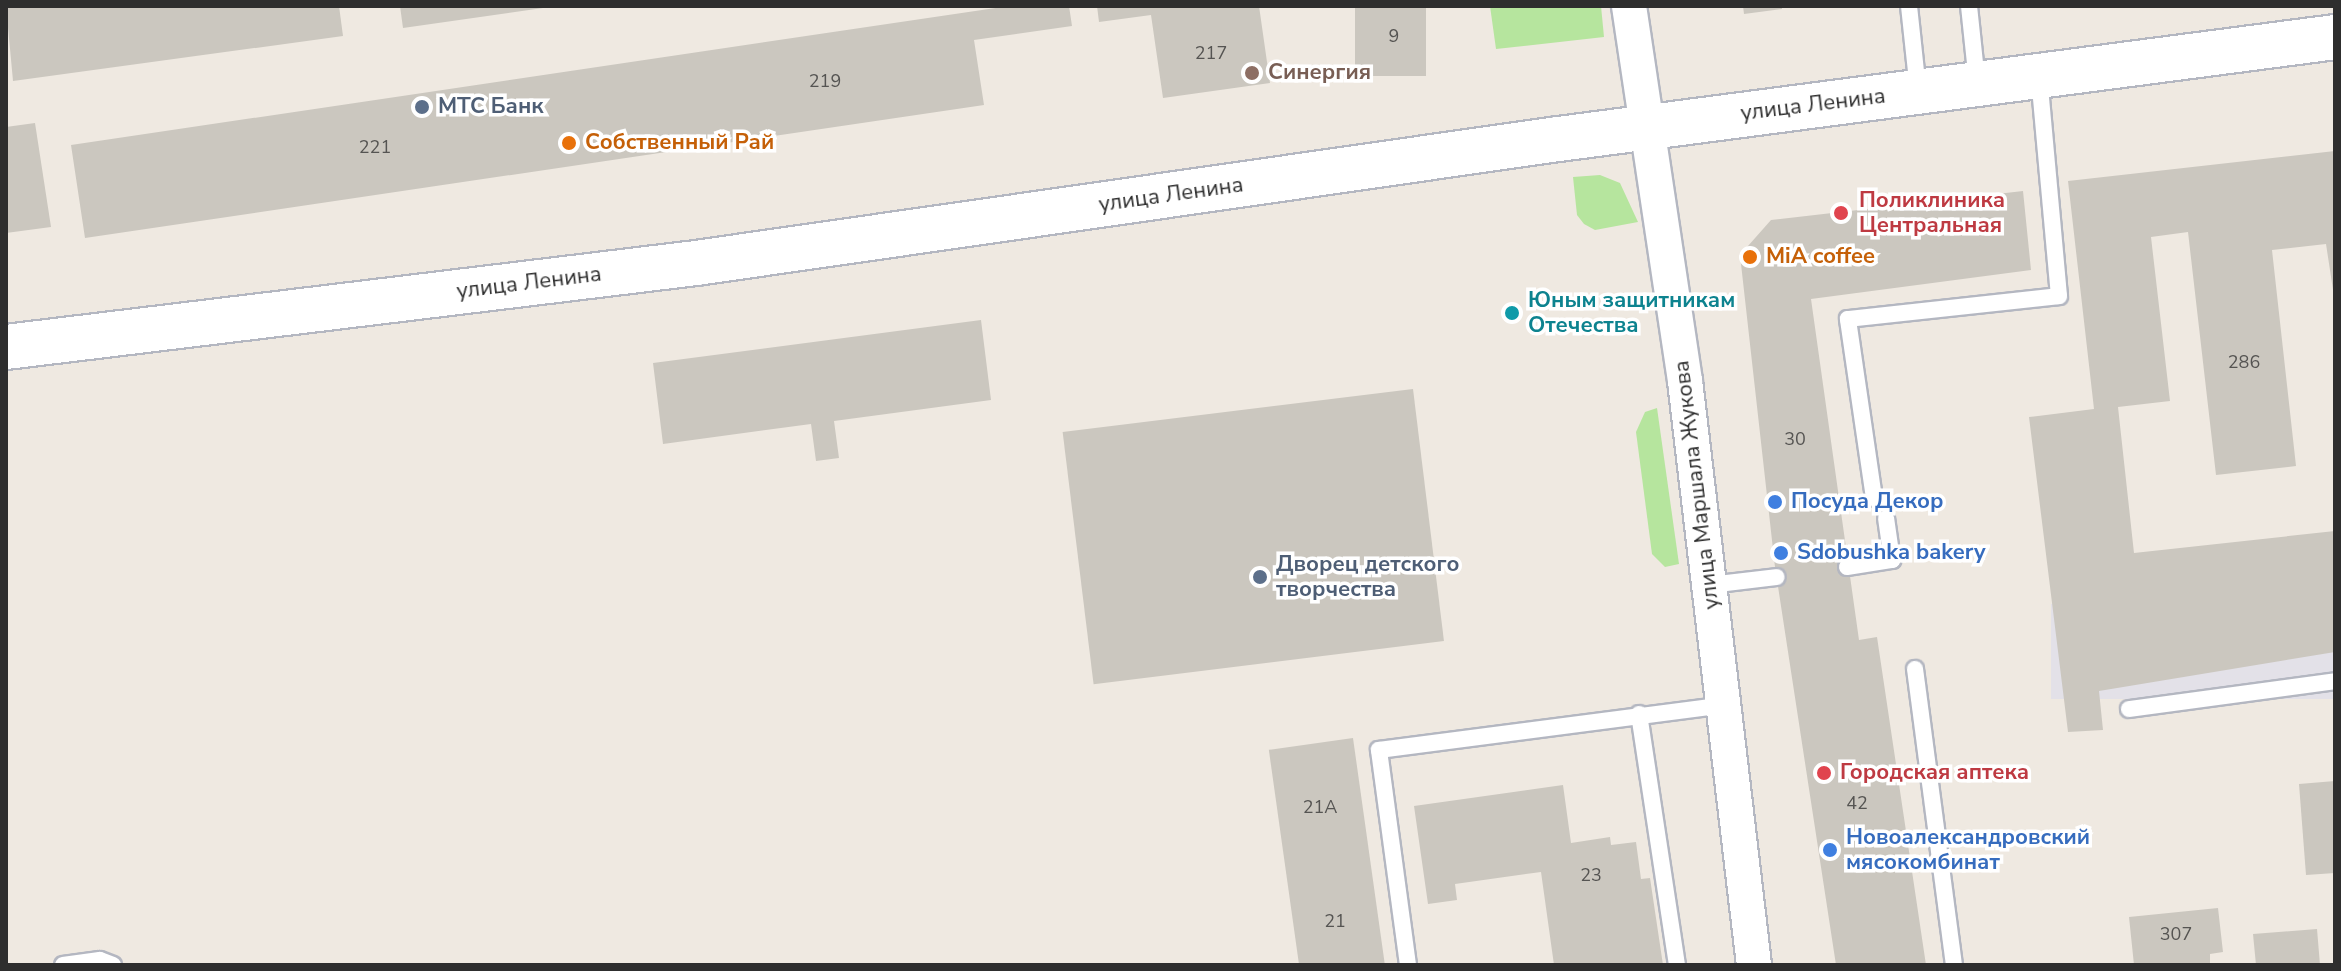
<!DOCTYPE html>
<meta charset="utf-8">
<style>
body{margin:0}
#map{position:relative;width:2341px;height:971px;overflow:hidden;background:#efe9e1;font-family:"Nunito Sans",sans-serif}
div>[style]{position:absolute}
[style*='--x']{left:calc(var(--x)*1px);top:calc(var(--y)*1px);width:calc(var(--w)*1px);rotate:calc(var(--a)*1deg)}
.industrial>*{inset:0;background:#e3e1e8;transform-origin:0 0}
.green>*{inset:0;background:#b6e59e}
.building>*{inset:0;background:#cbc7bf;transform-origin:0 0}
.roads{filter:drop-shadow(2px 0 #b4b7c1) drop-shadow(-2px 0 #b4b7c1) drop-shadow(0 2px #b4b7c1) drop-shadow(0 -2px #b4b7c1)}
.lane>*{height:16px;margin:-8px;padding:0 8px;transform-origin:8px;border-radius:8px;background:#fff}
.street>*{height:34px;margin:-17px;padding:0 17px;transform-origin:17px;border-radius:17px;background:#fff}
.secondary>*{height:44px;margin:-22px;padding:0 22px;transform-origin:22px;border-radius:22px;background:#fff}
.dots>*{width:22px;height:22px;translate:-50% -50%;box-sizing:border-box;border:4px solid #fff;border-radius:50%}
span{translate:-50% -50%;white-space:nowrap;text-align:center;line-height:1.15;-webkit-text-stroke:7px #fff;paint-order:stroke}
.number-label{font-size:18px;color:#555452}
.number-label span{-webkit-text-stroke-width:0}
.education-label{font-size:22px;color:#785e54;font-weight:700}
.left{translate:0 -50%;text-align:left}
.street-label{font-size:22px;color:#2e2e2e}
.service-label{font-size:22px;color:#4e5e75;font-weight:700}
.food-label{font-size:22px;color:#c56008;font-weight:700}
.health-label{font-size:22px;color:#be3a42;font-weight:700}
.culture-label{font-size:22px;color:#0d838f;font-weight:700}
.shop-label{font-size:22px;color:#366cbe;font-weight:700}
.frame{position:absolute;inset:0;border:8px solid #2e2e2e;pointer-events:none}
</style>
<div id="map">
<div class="industrial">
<div style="left:2335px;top:604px;width:95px;height:284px;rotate:90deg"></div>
</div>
<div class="green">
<div style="clip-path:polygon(1490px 6px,1601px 6px,1604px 37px,1496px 49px)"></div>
<div style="clip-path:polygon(1600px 175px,1620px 183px,1638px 222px,1595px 230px,1584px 224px,1577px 215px,1573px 177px)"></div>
<div style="clip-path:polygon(1657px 408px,1679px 564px,1665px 567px,1652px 554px,1636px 432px,1645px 412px)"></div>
</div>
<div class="building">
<div style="clip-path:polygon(6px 6px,339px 6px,343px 36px,13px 81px)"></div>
<div style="clip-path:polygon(400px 6px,543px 6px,543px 8px,403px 28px)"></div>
<div style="clip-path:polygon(1009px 6px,1069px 6px,1072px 26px,974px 40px,984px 105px,85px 238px,71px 145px)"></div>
<div style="clip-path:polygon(1097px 6px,1259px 6px,1270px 83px,1163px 98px,1151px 15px,1099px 22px)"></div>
<div style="left:1355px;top:6px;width:71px;height:70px"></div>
<div style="clip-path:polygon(1743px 6px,1782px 6px,1782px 9px,1744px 14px)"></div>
<div style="clip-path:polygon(35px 123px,51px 227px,6px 233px,6px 127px)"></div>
<div style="clip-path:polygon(2335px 151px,2335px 303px,2326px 244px,2272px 250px,2296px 466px,2216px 475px,2188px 232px,2151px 237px,2170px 401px,2118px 407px,2134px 553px,2335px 531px,2335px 652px,2099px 691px,2103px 730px,2068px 732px,2029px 417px,2094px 409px,2068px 181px)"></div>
<div style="clip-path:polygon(2023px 191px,2031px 270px,1811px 299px,1859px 640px,1877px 637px,1926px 965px,1836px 965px,1775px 567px,1740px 255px,1771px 220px)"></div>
<div style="clip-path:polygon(981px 320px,991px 400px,834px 421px,839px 458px,816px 461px,811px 424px,663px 444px,653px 363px)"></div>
<div style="left:1413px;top:389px;width:254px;height:353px;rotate:83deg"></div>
<div style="left:1353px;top:738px;width:229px;height:85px;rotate:82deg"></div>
<div style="clip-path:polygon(2335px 781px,2335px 873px,2306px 875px,2299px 784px)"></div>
<div style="clip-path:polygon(1563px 785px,1571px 843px,1610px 837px,1611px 845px,1636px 842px,1641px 879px,1650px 878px,1663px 965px,1554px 965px,1541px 872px,1455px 884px,1457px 900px,1428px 904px,1414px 806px)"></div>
<div style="clip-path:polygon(2218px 908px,2223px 952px,2210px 954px,2210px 965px,2134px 965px,2129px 917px)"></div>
<div style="clip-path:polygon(2317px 929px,2320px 965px,2256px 965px,2253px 934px)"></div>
</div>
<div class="roads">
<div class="lane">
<div style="--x:1909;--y:6;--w:84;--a:83.9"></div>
<div style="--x:1969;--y:6;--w:76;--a:84"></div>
<div style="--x:1874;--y:498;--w:181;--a:-98.3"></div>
<div style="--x:1848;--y:319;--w:212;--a:-6.2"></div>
<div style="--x:2059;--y:296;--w:220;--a:-95.2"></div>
<div style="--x:1847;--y:567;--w:46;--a:-8.8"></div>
<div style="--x:1892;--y:560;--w:42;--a:-98.1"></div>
<div style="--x:1709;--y:585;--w:68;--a:-6.7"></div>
<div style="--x:1915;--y:669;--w:299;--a:82.5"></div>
<div style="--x:2129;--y:709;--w:208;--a:-7.7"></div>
<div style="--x:1639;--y:714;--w:254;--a:81.4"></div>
<div style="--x:63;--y:965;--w:37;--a:-8"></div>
<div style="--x:100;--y:960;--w:14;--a:21"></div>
<div style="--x:1408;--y:965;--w:217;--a:-97.7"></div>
<div style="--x:1379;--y:750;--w:348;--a:-7.4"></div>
</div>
<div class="street">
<div style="--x:1629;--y:6;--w:379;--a:81.5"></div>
<div style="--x:1685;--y:381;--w:588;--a:83.26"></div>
</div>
<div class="secondary">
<div style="--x:6;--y:347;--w:695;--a:-6.94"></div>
<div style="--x:696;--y:263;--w:864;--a:-8.19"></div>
<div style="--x:1551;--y:140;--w:791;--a:-7.48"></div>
</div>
</div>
<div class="dots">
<div style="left:1252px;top:73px;background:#8d6e63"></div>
<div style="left:422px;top:107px;background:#5c6f8a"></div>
<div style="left:569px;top:143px;background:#e8710a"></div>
<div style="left:1841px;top:213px;background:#e0444e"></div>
<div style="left:1750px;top:257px;background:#e8710a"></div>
<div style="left:1512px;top:313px;background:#0f9aa8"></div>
<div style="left:1775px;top:502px;background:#3f7fe0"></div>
<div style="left:1781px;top:553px;background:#3f7fe0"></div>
<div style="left:1260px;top:577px;background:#5c6f8a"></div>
<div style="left:1824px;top:773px;background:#e0444e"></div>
<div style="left:1830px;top:850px;background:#3f7fe0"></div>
</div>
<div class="number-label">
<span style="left:1394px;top:36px">9</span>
<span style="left:1211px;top:53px">217</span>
<span style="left:825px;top:81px">219</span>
<span style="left:375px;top:147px">221</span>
<span style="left:2244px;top:362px">286</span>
<span style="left:1795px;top:439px">30</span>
<span style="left:1857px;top:803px">42</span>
<span style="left:1320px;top:807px">21А</span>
<span style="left:1591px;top:875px">23</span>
<span style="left:1335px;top:921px">21</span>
<span style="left:2176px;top:934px">307</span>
</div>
<div class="education-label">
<span class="left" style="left:1268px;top:73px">Синергия</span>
</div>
<div class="street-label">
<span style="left:1813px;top:105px;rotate:-7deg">улица Ленина</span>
<span style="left:1171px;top:195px;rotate:-8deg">улица Ленина</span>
<span style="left:529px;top:283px;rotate:-7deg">улица Ленина</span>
<span style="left:1697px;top:485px;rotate:-97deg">улица Маршала Жукова</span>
</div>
<div class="service-label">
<span class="left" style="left:438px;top:107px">МТС Банк</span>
<span class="left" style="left:1276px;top:577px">Дворец детского<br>творчества</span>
</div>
<div class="food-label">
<span class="left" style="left:585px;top:143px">Собственный Рай</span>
<span class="left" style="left:1766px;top:257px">MiA coffee</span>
</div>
<div class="health-label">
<span class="left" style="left:1859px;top:213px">Поликлиника<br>Центральная</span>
<span class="left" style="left:1840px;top:773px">Городская аптека</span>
</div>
<div class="culture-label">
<span class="left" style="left:1528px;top:313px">Юным защитникам<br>Отечества</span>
</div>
<div class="shop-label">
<span class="left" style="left:1791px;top:502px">Посуда Декор</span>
<span class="left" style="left:1797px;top:553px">Sdobushka bakery</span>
<span class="left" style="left:1846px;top:850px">Новоалександровский<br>мясокомбинат</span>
</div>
<div class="frame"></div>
</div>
